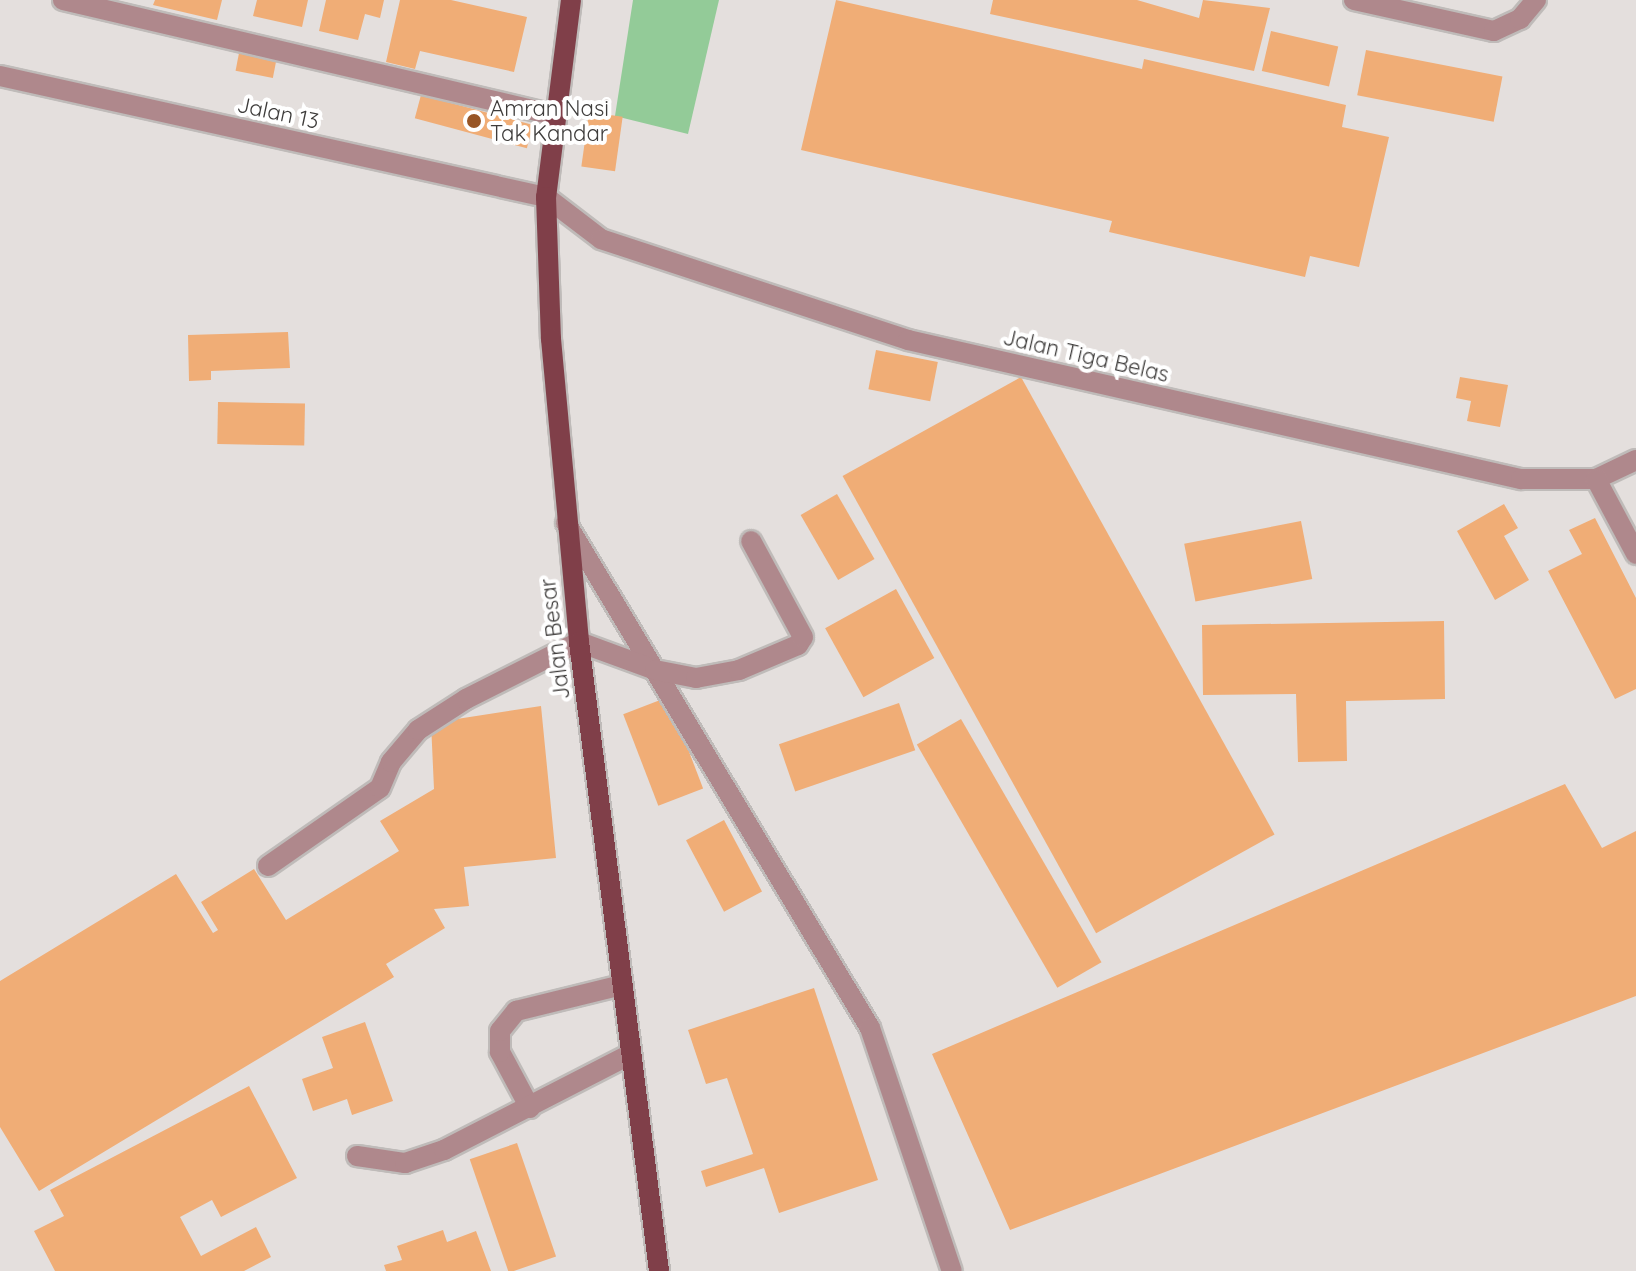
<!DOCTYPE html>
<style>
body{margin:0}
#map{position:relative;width:1636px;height:1271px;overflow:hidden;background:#e4dfdd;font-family:Quicksand,sans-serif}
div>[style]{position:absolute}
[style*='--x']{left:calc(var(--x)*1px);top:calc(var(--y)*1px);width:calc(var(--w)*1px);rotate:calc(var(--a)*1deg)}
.green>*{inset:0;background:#93cb98}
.building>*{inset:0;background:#f0ad76;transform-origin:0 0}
.roads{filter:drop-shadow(2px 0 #bfbbb9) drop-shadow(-2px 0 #bfbbb9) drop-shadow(0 2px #bfbbb9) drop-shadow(0 -2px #bfbbb9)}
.minor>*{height:20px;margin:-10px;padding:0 10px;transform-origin:10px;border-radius:10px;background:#af888c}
.major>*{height:20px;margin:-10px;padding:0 10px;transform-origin:10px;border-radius:10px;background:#803f49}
.dots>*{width:22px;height:22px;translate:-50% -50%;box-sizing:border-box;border:4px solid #fff;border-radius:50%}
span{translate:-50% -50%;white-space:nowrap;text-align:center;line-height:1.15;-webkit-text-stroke:8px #fff;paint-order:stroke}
.poi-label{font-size:22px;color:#3e3c3b}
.left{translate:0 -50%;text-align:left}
.street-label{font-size:22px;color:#3e3c3b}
</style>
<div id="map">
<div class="green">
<div style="clip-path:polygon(633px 0,719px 0,688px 134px,615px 116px)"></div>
</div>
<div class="building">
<div style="clip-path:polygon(155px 0,222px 0,217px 20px,153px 5px)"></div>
<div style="clip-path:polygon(257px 0,308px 0,302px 27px,253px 16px)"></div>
<div style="clip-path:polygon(326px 0,384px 0,380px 18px,365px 14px,358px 40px,319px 31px)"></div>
<div style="clip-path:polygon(400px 0,451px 0,527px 17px,514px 72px,420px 51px,415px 69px,386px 62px)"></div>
<div style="clip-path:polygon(836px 0,1142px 69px,1144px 59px,1346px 105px,1342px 127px,1389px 137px,1359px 267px,1310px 256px,1305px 277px,1109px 232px,1112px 221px,801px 150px)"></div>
<div style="clip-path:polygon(993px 0,1137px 0,1199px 18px,1203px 0,1270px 8px,1254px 71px,990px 14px)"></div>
<div style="left:1271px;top:31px;width:69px;height:41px;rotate:13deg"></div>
<div style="left:1366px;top:50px;width:139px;height:46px;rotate:11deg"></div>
<div style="left:239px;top:53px;width:38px;height:18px;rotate:11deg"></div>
<div style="left:421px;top:95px;width:116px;height:24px;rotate:15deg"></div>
<div style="left:589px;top:112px;width:34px;height:55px;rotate:8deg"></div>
<div style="clip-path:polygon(288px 332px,290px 368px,211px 371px,211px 380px,189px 381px,188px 335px)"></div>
<div style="left:876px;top:350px;width:63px;height:40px;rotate:11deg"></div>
<div style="left:1021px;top:377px;width:523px;height:204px;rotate:61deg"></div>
<div style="clip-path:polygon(1460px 377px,1508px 385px,1500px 427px,1467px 421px,1471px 401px,1456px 398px)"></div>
<div style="left:218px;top:402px;width:87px;height:42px;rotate:1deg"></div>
<div style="left:837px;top:494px;width:75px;height:42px;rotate:60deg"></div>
<div style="clip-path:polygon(1504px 504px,1518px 528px,1504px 536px,1529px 580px,1495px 600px,1457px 531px)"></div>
<div style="clip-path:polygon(1595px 518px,1636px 598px,1636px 689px,1615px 699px,1548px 571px,1582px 554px,1569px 530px)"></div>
<div style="left:1301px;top:521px;width:59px;height:119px;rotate:79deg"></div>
<div style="left:896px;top:589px;width:79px;height:81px;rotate:61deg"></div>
<div style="clip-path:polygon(1444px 621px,1445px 699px,1346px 701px,1347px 761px,1298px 762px,1296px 694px,1203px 695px,1202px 625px)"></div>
<div style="left:668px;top:697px;width:98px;height:48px;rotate:69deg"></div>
<div style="left:899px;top:703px;width:50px;height:127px;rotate:71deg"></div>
<div style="clip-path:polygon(541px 706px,556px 858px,464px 867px,469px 906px,434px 909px,445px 928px,386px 964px,394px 977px,39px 1191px,0 1127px,0 981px,176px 874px,213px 933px,218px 930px,201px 902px,254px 869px,286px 920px,399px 851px,380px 821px,434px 789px,431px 723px)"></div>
<div style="left:961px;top:719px;width:281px;height:51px;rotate:60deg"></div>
<div style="clip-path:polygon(1565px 784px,1602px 848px,1636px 831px,1636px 996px,1010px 1230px,932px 1054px)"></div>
<div style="left:724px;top:820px;width:81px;height:43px;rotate:62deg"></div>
<div style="clip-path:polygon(814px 988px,878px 1180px,779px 1213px,764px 1168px,706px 1187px,701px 1171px,753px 1154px,727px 1078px,706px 1084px,688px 1030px)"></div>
<div style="clip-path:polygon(365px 1022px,393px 1101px,352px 1115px,347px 1099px,313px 1111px,302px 1079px,333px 1068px,322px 1037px)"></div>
<div style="clip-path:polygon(249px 1086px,297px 1178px,221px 1217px,212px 1200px,180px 1217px,201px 1256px,256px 1227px,271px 1257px,244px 1271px,55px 1271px,34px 1231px,64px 1216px,50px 1190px)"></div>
<div style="left:517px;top:1143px;width:120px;height:50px;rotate:71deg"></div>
<div style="clip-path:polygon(443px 1230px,447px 1242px,476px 1231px,491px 1271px,386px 1271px,384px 1265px,402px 1260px,397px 1246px)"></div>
</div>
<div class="roads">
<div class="minor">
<div style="--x:63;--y:0;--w:504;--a:13.18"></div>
<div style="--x:1354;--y:0;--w:143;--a:12.5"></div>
<div style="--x:1494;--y:31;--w:29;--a:-25"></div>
<div style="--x:1520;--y:19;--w:25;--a:-50"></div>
<div style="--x:0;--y:76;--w:559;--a:12.5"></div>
<div style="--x:546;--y:197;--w:69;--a:37.4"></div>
<div style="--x:601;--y:239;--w:323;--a:18.2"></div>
<div style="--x:908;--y:340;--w:629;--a:12.78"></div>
<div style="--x:1521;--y:479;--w:75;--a:0"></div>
<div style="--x:1596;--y:479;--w:44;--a:-25.4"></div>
<div style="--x:1596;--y:479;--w:85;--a:61.9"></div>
<div style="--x:566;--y:523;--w:589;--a:58.95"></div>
<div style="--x:870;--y:1028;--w:256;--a:71.4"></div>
<div style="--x:268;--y:866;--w:136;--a:-34.9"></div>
<div style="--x:380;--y:788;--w:28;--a:-67"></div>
<div style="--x:391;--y:762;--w:42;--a:-49.8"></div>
<div style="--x:418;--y:730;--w:57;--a:-32.9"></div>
<div style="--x:466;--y:699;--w:127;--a:-26.8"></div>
<div style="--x:579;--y:642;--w:81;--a:20.2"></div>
<div style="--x:655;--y:670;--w:42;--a:11"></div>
<div style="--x:696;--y:678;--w:44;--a:-10.5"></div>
<div style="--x:739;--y:670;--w:64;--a:-23"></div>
<div style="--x:798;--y:645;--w:9;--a:-58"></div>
<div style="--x:803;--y:637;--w:109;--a:-118.4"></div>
<div style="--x:530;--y:1108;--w:64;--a:-118.2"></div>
<div style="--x:500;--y:1052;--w:21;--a:-90"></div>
<div style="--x:500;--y:1031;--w:26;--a:-51"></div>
<div style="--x:516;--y:1011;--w:109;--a:-13.8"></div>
<div style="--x:357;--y:1156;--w:49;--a:8.3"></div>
<div style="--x:405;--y:1163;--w:41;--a:-18.4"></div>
<div style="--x:444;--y:1150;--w:210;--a:-27.2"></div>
</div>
<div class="major">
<div style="--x:571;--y:0;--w:199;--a:97.2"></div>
<div style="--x:546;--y:197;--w:142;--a:88"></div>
<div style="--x:551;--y:339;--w:304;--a:84.7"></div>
<div style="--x:579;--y:642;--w:634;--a:82.75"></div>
</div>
</div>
<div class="dots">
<div style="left:474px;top:121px;background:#985525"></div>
</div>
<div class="poi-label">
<span class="left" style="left:490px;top:121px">Amran Nasi<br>Tak Kandar</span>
</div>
<div class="street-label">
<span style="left:278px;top:113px;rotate:12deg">Jalan 13</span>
<span style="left:1086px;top:356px;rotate:13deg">Jalan Tiga Belas</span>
<span style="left:555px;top:639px;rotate:-97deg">Jalan Besar</span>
</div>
</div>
